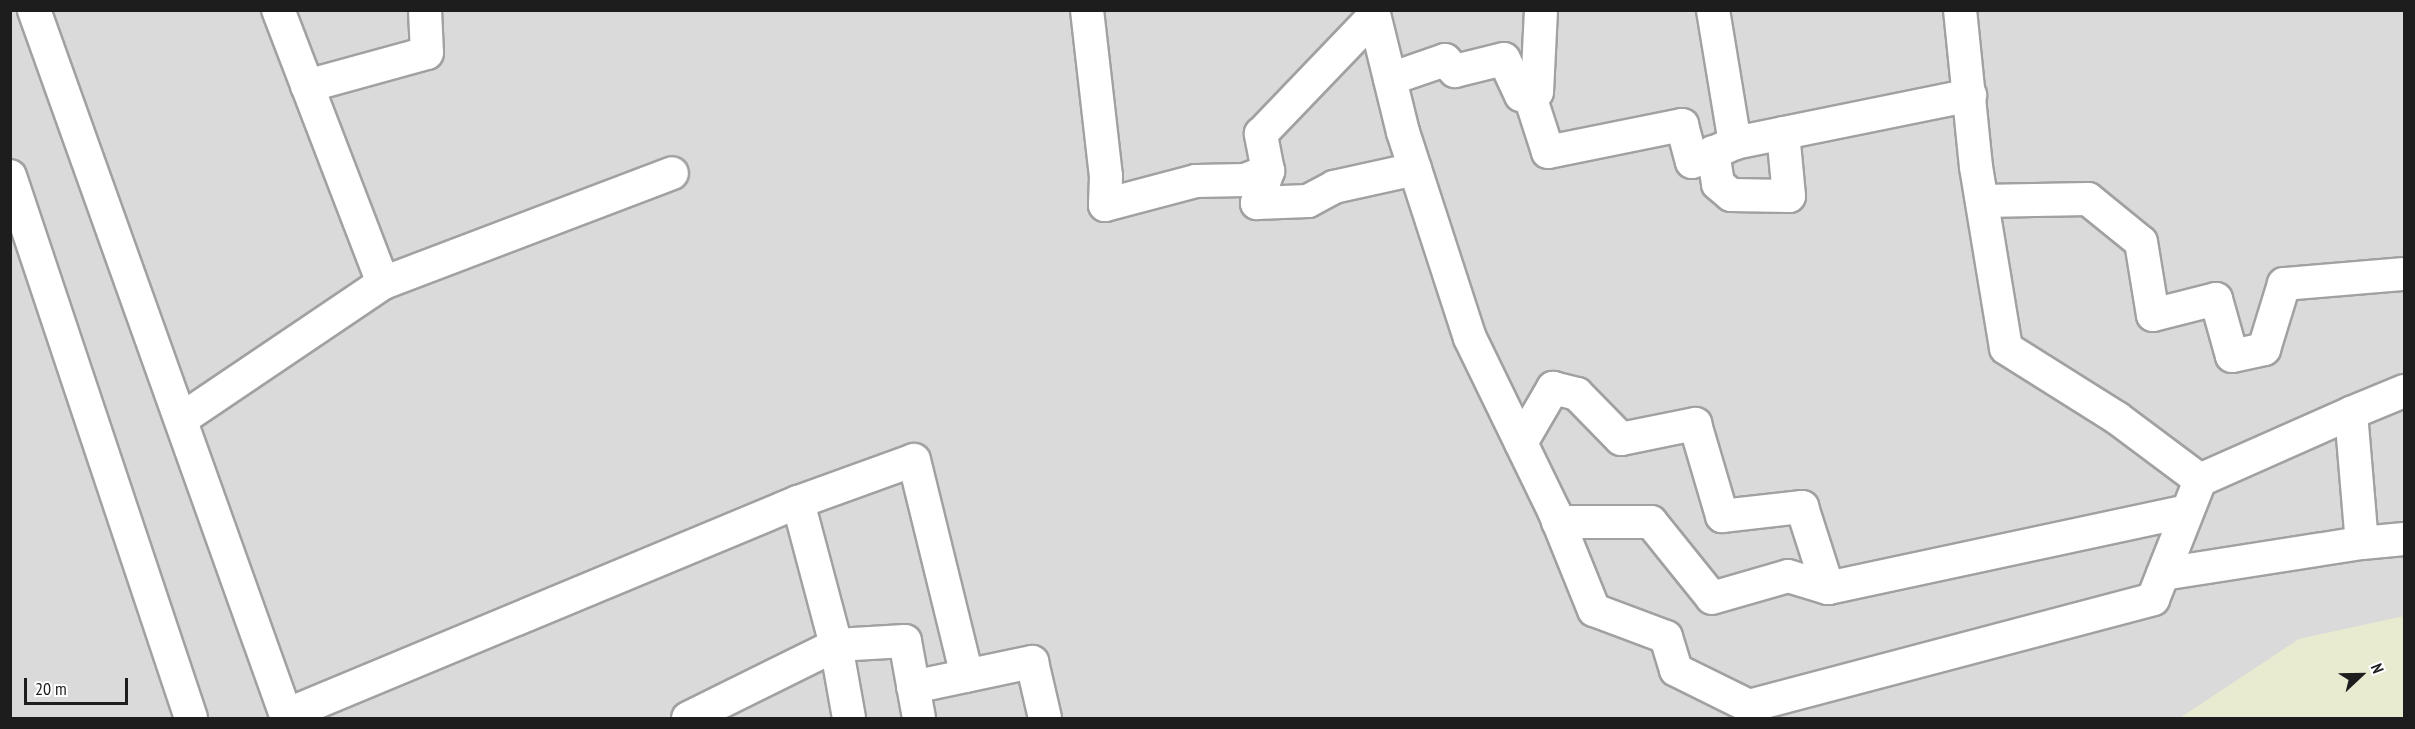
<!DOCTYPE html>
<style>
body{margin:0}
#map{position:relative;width:2415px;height:729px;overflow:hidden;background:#edebe4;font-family:"PT Sans Narrow",sans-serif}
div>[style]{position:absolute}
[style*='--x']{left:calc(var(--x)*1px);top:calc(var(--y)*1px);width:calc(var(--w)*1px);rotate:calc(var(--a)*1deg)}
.residential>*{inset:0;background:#dbdada;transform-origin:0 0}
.farmland>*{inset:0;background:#e8ebd0}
.roads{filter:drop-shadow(2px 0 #a1a1a1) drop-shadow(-2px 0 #a1a1a1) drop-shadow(0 2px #a1a1a1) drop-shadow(0 -2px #a1a1a1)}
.minor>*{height:32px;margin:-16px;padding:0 16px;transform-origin:16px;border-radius:16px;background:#fff}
span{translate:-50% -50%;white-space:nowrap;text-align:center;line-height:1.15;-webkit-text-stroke:4.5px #fff;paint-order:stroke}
.frame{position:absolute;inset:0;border:12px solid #1d1d1d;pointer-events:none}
.north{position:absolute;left:2331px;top:645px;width:60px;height:60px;-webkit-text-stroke:4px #fff;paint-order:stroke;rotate:68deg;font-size:16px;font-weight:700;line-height:24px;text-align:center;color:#1d1d1d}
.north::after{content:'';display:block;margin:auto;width:21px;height:27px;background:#1d1d1d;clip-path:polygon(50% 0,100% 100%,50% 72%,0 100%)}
.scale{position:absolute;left:24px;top:678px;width:104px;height:27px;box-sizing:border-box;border:3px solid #1d1d1d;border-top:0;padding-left:8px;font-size:18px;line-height:21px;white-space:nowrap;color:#1d1d1d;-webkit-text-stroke:4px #fff;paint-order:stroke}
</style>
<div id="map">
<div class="residential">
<div style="left:11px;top:11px;width:2393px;height:707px"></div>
</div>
<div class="farmland">
<div style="clip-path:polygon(2404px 616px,2404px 718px,2180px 718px,2299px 639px)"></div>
</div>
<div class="roads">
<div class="minor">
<div style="--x:34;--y:10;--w:752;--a:70.34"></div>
<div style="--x:1087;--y:10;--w:167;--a:83.5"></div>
<div style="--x:1106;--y:176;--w:29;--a:92"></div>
<div style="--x:1105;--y:205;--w:94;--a:-14.8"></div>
<div style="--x:1196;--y:181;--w:49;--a:-1.2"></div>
<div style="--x:1245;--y:180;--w:25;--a:-21"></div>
<div style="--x:1268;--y:171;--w:38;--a:-101"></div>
<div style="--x:1261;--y:134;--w:163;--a:-46.2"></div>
<div style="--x:1373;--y:10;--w:126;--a:76.2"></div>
<div style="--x:1403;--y:132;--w:217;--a:72"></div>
<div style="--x:1470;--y:338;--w:192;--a:64.1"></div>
<div style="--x:1554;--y:511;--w:107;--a:68"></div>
<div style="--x:1594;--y:610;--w:77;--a:20.6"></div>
<div style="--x:1666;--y:637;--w:34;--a:73"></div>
<div style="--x:1676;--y:670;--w:81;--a:26.3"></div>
<div style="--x:1749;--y:706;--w:418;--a:-14.8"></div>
<div style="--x:2153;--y:599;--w:128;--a:-68.4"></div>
<div style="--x:2200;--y:480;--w:104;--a:-143.2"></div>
<div style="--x:2117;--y:418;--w:131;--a:-147.8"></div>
<div style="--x:2006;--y:348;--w:183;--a:-99.4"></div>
<div style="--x:1976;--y:167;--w:158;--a:-95.8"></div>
<div style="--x:1390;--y:79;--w:58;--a:-19.1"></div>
<div style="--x:1445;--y:60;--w:15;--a:48"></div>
<div style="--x:1455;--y:71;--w:50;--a:-13.8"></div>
<div style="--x:1504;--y:59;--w:40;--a:65"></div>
<div style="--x:1521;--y:95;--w:16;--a:-11"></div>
<div style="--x:1537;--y:92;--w:82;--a:-87.2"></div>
<div style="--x:307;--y:86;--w:124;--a:-15.4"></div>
<div style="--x:427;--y:53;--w:43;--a:-92.7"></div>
<div style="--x:1529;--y:93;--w:62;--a:72.1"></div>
<div style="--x:1548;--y:152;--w:137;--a:-11.4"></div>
<div style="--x:1682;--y:125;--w:38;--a:75"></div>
<div style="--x:1692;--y:162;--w:47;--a:-23.8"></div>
<div style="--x:1735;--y:143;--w:135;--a:-99.4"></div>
<div style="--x:1735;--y:143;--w:240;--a:-11.5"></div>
<div style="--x:1713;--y:152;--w:32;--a:81"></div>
<div style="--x:1718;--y:184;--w:17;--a:40"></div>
<div style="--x:1731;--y:195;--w:58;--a:1"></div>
<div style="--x:1789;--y:196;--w:63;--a:-95.4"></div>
<div style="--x:1268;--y:171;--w:34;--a:109"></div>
<div style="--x:1257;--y:203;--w:51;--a:-2.2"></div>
<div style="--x:1308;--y:201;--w:30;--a:-28"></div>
<div style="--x:1334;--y:187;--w:83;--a:-12.5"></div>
<div style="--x:10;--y:176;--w:571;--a:71.53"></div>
<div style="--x:1982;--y:201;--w:106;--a:-1.1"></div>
<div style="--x:2088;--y:199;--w:68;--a:39.1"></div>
<div style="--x:2141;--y:242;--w:74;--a:80.7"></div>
<div style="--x:2153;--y:315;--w:65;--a:-14.3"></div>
<div style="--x:2216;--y:299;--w:59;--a:74.3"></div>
<div style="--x:2232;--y:356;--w:33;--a:-12"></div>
<div style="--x:2264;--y:349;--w:68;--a:-72.9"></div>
<div style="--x:2284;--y:284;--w:120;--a:-4.8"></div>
<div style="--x:383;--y:283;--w:309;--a:-20.8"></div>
<div style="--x:2404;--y:391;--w:57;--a:157.5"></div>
<div style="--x:2351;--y:413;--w:130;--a:85.2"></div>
<div style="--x:2362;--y:543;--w:42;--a:-5.4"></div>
<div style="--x:183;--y:418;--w:241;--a:-34"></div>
<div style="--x:383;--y:283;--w:292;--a:-111"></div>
<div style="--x:1521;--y:443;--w:64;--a:-59.8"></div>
<div style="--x:1553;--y:388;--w:25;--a:14"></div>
<div style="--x:1577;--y:394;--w:63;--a:45.6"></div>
<div style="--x:1621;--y:439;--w:76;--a:-11.5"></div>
<div style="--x:1695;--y:424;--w:96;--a:73.6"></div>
<div style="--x:1722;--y:516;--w:81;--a:-6.4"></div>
<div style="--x:1802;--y:507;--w:85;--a:72.2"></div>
<div style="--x:2200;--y:480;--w:165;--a:-23.9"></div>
<div style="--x:798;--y:502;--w:123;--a:-19.9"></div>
<div style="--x:914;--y:460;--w:222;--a:76.2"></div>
<div style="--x:1558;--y:522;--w:93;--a:0"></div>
<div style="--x:1651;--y:522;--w:97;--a:51.2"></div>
<div style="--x:1712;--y:598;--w:79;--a:-16.1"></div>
<div style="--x:1788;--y:576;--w:42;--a:16.7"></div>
<div style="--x:1828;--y:588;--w:367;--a:-12.1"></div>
<div style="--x:2163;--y:574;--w:201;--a:-8.9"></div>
<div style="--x:836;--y:645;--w:69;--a:-3.3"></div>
<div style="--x:905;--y:641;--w:78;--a:79.7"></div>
<div style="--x:836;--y:645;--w:74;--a:79.9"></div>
<div style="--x:913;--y:687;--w:122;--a:-11.9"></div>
<div style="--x:1032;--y:662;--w:57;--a:76.9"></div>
<div style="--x:286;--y:715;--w:555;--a:-22.59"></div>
<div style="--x:798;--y:502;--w:148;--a:75.1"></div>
<div style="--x:836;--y:645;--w:165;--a:153.7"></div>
</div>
</div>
<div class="frame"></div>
<div class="north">N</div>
<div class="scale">20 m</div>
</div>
